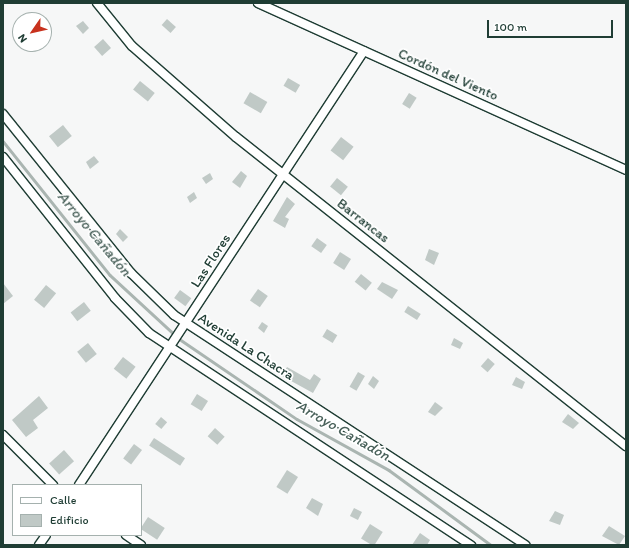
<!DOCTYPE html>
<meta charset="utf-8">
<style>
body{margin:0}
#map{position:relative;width:629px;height:548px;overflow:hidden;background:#f6f7f7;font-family:Itim,sans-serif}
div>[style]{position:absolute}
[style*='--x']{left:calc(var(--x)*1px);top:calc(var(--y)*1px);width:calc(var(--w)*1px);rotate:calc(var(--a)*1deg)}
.stream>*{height:2.5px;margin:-1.25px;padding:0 1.25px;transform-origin:1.25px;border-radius:1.25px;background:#aab5b1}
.building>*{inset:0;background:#c0c9c6;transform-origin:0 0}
.roads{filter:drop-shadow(1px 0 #1f3d34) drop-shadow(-1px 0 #1f3d34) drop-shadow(0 1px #1f3d34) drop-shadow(0 -1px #1f3d34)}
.minor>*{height:8px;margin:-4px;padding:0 4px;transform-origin:4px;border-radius:4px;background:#fff}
span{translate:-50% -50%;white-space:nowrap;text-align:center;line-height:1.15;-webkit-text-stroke:3.5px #fff;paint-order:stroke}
.street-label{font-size:14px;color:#1f3d34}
.water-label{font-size:15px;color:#49615a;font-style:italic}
.frame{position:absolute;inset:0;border:4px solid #1f3d34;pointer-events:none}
.legend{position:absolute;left:12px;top:484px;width:130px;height:52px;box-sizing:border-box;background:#fff;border:1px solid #a5b1ae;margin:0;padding:5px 7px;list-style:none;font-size:12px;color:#1f3d34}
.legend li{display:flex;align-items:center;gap:8px;height:20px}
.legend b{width:20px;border:1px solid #a5b1ae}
.north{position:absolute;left:12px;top:12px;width:40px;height:40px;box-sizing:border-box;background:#fff;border:1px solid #a5b1ae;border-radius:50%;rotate:236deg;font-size:11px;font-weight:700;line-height:16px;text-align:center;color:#1f3d34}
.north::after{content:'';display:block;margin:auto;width:14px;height:18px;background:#c8321e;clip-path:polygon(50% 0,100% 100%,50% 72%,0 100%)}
.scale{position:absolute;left:487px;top:20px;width:126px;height:18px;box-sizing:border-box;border:2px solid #1f3d34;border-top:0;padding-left:5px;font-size:12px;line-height:14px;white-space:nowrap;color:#1f3d34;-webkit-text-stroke:3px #fff;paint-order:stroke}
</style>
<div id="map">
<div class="stream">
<div style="--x:3;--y:141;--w:171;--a:51.4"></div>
<div style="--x:110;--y:275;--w:88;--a:42.7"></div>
<div style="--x:181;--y:340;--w:140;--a:34.3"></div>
<div style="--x:297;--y:419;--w:105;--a:29"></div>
<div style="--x:389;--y:470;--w:127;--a:36.3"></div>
</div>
<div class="building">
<div style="left:167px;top:19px;width:12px;height:8px;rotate:42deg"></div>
<div style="clip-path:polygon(83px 21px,89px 28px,83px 34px,76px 26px)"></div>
<div style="left:103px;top:39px;width:12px;height:12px;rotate:48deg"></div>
<div style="left:288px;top:78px;width:14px;height:9px;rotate:30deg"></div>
<div style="left:140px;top:81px;width:19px;height:11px;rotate:39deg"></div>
<div style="left:250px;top:92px;width:20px;height:13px;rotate:30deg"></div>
<div style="left:409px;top:93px;width:9px;height:13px;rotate:32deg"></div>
<div style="left:63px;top:125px;width:14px;height:18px;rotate:51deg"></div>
<div style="left:341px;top:137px;width:16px;height:17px;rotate:38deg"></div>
<div style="clip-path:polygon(94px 156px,99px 162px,90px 169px,86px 162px)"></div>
<div style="clip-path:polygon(241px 171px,247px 176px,240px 188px,232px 182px)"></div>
<div style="clip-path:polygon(210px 173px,213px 179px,206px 184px,202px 178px)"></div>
<div style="left:337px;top:178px;width:14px;height:11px;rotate:39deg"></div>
<div style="clip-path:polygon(194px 192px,197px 198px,190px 203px,187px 197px)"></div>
<div style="clip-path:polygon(287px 197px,295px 204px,285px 217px,289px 219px,285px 228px,273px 221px)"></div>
<div style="clip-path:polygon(120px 229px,128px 237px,123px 242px,116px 234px)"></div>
<div style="left:317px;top:238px;width:12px;height:10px;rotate:35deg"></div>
<div style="clip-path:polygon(429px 249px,439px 253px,434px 265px,425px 260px)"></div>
<div style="left:340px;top:252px;width:13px;height:13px;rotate:32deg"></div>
<div style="left:361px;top:274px;width:14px;height:10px;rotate:39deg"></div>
<div style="clip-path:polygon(382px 282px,398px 290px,392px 299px,377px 289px)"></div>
<div style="clip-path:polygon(3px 283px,13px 296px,3px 304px)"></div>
<div style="left:46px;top:285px;width:13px;height:19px;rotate:39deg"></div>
<div style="left:258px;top:289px;width:12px;height:14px;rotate:35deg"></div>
<div style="left:180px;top:290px;width:14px;height:10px;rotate:36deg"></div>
<div style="left:84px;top:302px;width:11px;height:17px;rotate:52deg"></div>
<div style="left:408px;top:306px;width:15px;height:7px;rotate:32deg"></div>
<div style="clip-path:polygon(262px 322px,268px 326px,264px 333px,258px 328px)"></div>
<div style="left:327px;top:329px;width:12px;height:9px;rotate:31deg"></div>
<div style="clip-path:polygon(454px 338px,463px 343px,460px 349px,451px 345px)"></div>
<div style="left:88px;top:343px;width:14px;height:14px;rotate:51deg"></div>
<div style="left:123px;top:357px;width:16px;height:15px;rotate:38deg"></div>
<div style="left:488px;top:358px;width:9px;height:11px;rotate:41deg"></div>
<div style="clip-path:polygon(287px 367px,310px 380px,314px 374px,321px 379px,313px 393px,282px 376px)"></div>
<div style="left:358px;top:372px;width:8px;height:17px;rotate:30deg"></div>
<div style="clip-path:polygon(373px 376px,379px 381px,374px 389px,368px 384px)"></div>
<div style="clip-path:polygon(516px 377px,525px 382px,522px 389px,512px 385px)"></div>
<div style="left:197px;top:394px;width:13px;height:12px;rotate:32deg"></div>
<div style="clip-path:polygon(39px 396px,48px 408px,33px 420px,38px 428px,26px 437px,12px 420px)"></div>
<div style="clip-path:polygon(435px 402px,443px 408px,435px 416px,428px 412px)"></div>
<div style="clip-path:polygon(568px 414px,579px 423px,573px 429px,562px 422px)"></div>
<div style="left:161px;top:417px;width:8px;height:9px;rotate:40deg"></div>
<div style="left:215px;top:428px;width:13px;height:11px;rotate:42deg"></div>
<div style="left:154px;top:438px;width:37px;height:9px;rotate:33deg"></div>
<div style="left:134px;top:444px;width:10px;height:18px;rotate:37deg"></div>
<div style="left:64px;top:450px;width:15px;height:20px;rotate:48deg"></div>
<div style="left:287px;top:470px;width:13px;height:20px;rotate:32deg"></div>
<div style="clip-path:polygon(312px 498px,323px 504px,318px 516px,306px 508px)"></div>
<div style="left:354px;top:508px;width:9px;height:9px;rotate:27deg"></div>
<div style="clip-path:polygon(555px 511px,564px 515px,560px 525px,549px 521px)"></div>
<div style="left:148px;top:517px;width:20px;height:14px;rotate:33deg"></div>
<div style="left:370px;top:524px;width:15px;height:17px;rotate:32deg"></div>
<div style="clip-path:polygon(609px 526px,625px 536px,619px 545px,602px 536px)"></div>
<div style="clip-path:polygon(420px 533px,430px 540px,427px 545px,412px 545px)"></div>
</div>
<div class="roads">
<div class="minor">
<div style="--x:97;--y:3;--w:55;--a:50.9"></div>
<div style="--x:132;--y:46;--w:138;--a:41.2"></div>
<div style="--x:236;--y:137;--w:498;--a:38.4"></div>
<div style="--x:258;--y:3;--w:404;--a:24.4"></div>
<div style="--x:3;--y:114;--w:204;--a:51.2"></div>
<div style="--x:131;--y:273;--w:60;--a:44.3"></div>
<div style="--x:174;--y:315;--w:420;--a:33.2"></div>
<div style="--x:3;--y:157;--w:180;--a:51.5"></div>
<div style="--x:115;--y:298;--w:49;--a:45.8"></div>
<div style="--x:149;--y:333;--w:386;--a:33.4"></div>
<div style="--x:3;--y:435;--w:71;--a:45"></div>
<div style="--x:79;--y:485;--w:519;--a:-56.71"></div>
<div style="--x:126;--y:535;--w:18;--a:34"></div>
<div style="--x:39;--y:545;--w:12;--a:-55"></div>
</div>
</div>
<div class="street-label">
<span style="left:448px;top:75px;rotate:24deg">Cordón del Viento</span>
<span style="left:363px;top:221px;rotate:38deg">Barrancas</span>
<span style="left:211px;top:261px;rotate:-57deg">Las Flores</span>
<span style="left:246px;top:347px;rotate:33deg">Avenida La Chacra</span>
</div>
<div class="water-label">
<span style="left:94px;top:234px;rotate:50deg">Arroyo Cañadón</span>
<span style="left:343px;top:431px;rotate:30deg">Arroyo Cañadón</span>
</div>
<div class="frame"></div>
<ul class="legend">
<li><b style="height:5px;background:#fff"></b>Calle</li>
<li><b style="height:11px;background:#c0c9c6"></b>Edificio</li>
</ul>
<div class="north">N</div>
<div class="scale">100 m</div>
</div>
